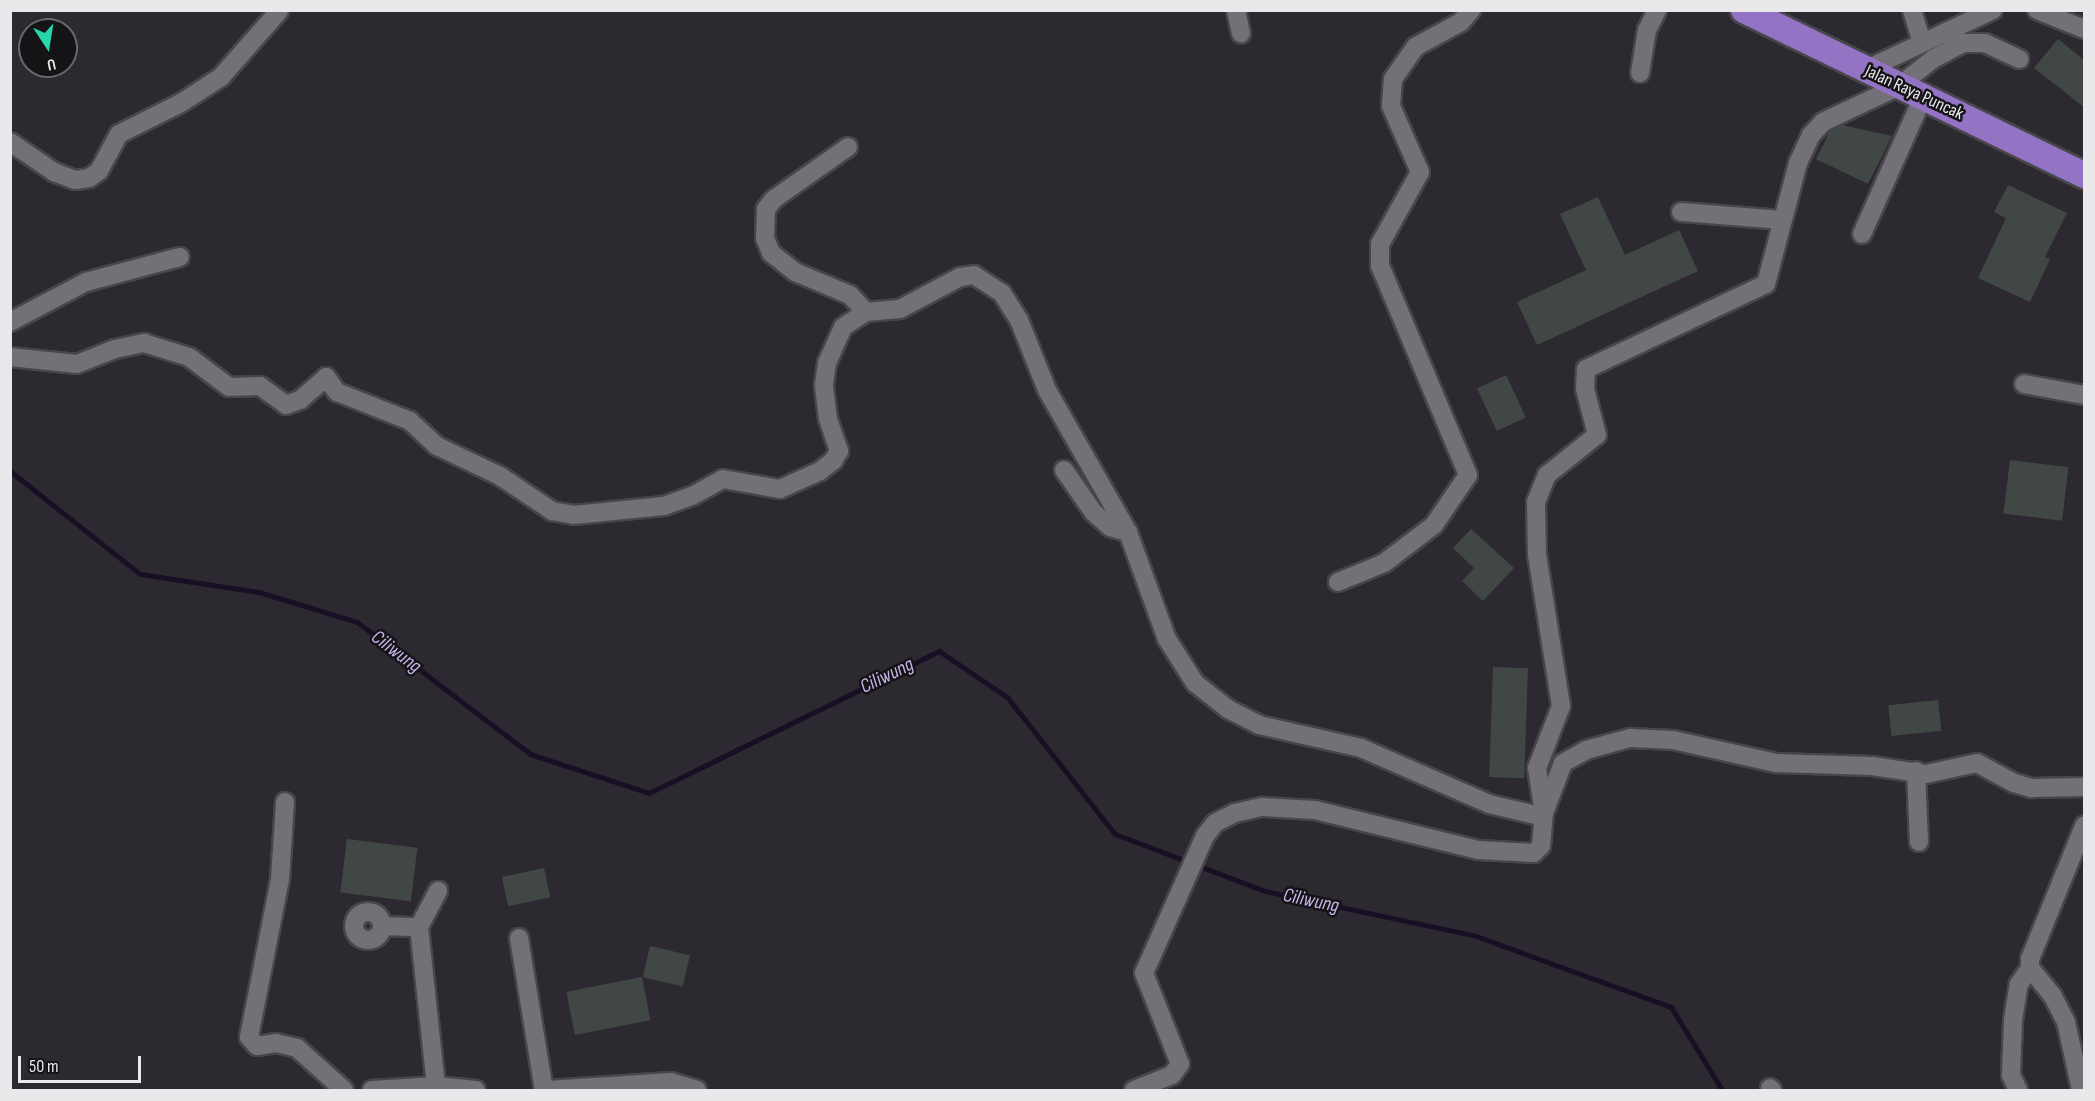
<!DOCTYPE html>
<style>
body{margin:0}
#map{position:relative;width:2095px;height:1101px;overflow:hidden;background:#2c2a30;font-family:"Sofia Sans Condensed",sans-serif}
div>[style]{position:absolute}
[style*='--x']{left:calc(var(--x)*1px);top:calc(var(--y)*1px);width:calc(var(--w)*1px);rotate:calc(var(--a)*1deg)}
.stream>*{height:5px;margin:-2.5px;padding:0 2.5px;transform-origin:2.5px;border-radius:2.5px;background:#180f25}
.building>*{inset:0;background:#404745;transform-origin:0 0}
.roads{filter:drop-shadow(2px 0 #47464b) drop-shadow(-2px 0 #47464b) drop-shadow(0 2px #47464b) drop-shadow(0 -2px #47464b)}
.minor>*{height:18px;margin:-9px;padding:0 9px;transform-origin:9px;border-radius:9px;background:#737077}
.minor>.ring{margin:-9px;padding:0;box-sizing:content-box;background:none;border:18px solid #737077;border-radius:50%}
.highway>*{height:26px;margin:-13px;padding:0 13px;transform-origin:13px;border-radius:13px;background:#9373c3}
span{translate:-50% -50%;white-space:nowrap;text-align:center;line-height:1.15;-webkit-text-stroke:5px #141316;paint-order:stroke}
.street-label{font-size:18px;color:#e9e8eb}
.water-label{font-size:20px;color:#c8b5e9;font-style:italic}
.frame{position:absolute;inset:0;border:12px solid #e9e8eb;pointer-events:none}
.north{position:absolute;left:18px;top:18px;width:60px;height:60px;box-sizing:border-box;background:#141316;border:2px solid #69686b;border-radius:50%;rotate:168deg;font-size:16px;font-weight:700;line-height:24px;text-align:center;color:#e9e8eb}
.north::after{content:'';display:block;margin:auto;width:21px;height:27px;background:#29d5ad;clip-path:polygon(50% 0,100% 100%,50% 72%,0 100%)}
.scale{position:absolute;left:18px;top:1056px;width:123px;height:27px;box-sizing:border-box;border:3px solid #e9e8eb;border-top:0;padding-left:8px;font-size:18px;line-height:21px;white-space:nowrap;color:#e9e8eb;-webkit-text-stroke:4px #141316;paint-order:stroke}
</style>
<div id="map">
<div class="stream">
<div style="--x:10;--y:471;--w:166;--a:38.4"></div>
<div style="--x:140;--y:574;--w:120;--a:8.6"></div>
<div style="--x:259;--y:592;--w:102;--a:17"></div>
<div style="--x:357;--y:622;--w:218;--a:37.3"></div>
<div style="--x:530;--y:754;--w:125;--a:18.1"></div>
<div style="--x:649;--y:793;--w:323;--a:-26.1"></div>
<div style="--x:939;--y:651;--w:82;--a:34.1"></div>
<div style="--x:1007;--y:697;--w:174;--a:51.8"></div>
<div style="--x:1115;--y:834;--w:160;--a:20.8"></div>
<div style="--x:1265;--y:891;--w:216;--a:12"></div>
<div style="--x:1476;--y:936;--w:208;--a:20"></div>
<div style="--x:1671;--y:1007;--w:97;--a:58.4"></div>
</div>
<div class="building">
<div style="clip-path:polygon(2058px 39px,2085px 61px,2085px 108px,2034px 68px)"></div>
<div style="clip-path:polygon(1842px 125px,1892px 136px,1868px 184px,1816px 159px,1830px 131px)"></div>
<div style="clip-path:polygon(2008px 185px,2067px 213px,2045px 257px,2050px 259px,2030px 302px,1978px 278px,2006px 218px,1994px 212px)"></div>
<div style="clip-path:polygon(1598px 197px,1625px 255px,1679px 230px,1698px 271px,1537px 345px,1517px 302px,1586px 270px,1560px 214px)"></div>
<div style="left:1506px;top:375px;width:47px;height:32px;rotate:65deg"></div>
<div style="left:2010px;top:460px;width:59px;height:54px;rotate:7deg"></div>
<div style="clip-path:polygon(1471px 529px,1514px 568px,1483px 601px,1462px 581px,1474px 568px,1453px 548px)"></div>
<div style="left:1493px;top:667px;width:35px;height:110px;rotate:2deg"></div>
<div style="left:1938px;top:700px;width:31px;height:50px;rotate:84deg"></div>
<div style="left:347px;top:839px;width:71px;height:54px;rotate:7deg"></div>
<div style="left:544px;top:868px;width:30px;height:43px;rotate:78deg"></div>
<div style="left:650px;top:946px;width:41px;height:32px;rotate:13deg"></div>
<div style="left:642px;top:977px;width:44px;height:77px;rotate:79deg"></div>
</div>
<div class="roads">
<div class="minor">
<div style="--x:1236;--y:10;--w:24;--a:78"></div>
<div style="--x:1912;--y:10;--w:34;--a:73"></div>
<div style="--x:2037;--y:10;--w:51;--a:22"></div>
<div style="--x:1865;--y:70;--w:141;--a:-25.1"></div>
<div style="--x:1640;--y:73;--w:44;--a:-80.8"></div>
<div style="--x:1647;--y:30;--w:22;--a:-63"></div>
<div style="--x:10;--y:142;--w:53;--a:34.3"></div>
<div style="--x:54;--y:172;--w:22;--a:21"></div>
<div style="--x:75;--y:180;--w:14;--a:-8"></div>
<div style="--x:89;--y:178;--w:12;--a:-35"></div>
<div style="--x:99;--y:171;--w:42;--a:-61.6"></div>
<div style="--x:119;--y:134;--w:69;--a:-26.6"></div>
<div style="--x:181;--y:103;--w:48;--a:-33"></div>
<div style="--x:221;--y:77;--w:88;--a:-48.7"></div>
<div style="--x:848;--y:147;--w:90;--a:144.9"></div>
<div style="--x:774;--y:199;--w:13;--a:129"></div>
<div style="--x:766;--y:209;--w:29;--a:92"></div>
<div style="--x:765;--y:238;--w:16;--a:68"></div>
<div style="--x:771;--y:253;--w:31;--a:38"></div>
<div style="--x:795;--y:272;--w:60;--a:22.7"></div>
<div style="--x:850;--y:295;--w:23;--a:47"></div>
<div style="--x:1681;--y:212;--w:102;--a:4.5"></div>
<div style="--x:1862;--y:234;--w:150;--a:-66"></div>
<div style="--x:10;--y:322;--w:86;--a:-27.8"></div>
<div style="--x:86;--y:282;--w:97;--a:-14.9"></div>
<div style="--x:10;--y:357;--w:67;--a:6"></div>
<div style="--x:77;--y:364;--w:41;--a:-21.5"></div>
<div style="--x:115;--y:349;--w:30;--a:-12"></div>
<div style="--x:144;--y:343;--w:47;--a:17.3"></div>
<div style="--x:189;--y:357;--w:50;--a:36.9"></div>
<div style="--x:229;--y:387;--w:31;--a:-2"></div>
<div style="--x:260;--y:386;--w:32;--a:36"></div>
<div style="--x:286;--y:405;--w:15;--a:-20"></div>
<div style="--x:300;--y:400;--w:35;--a:-41"></div>
<div style="--x:326;--y:377;--w:19;--a:54"></div>
<div style="--x:337;--y:392;--w:79;--a:21.7"></div>
<div style="--x:410;--y:421;--w:37;--a:43"></div>
<div style="--x:437;--y:446;--w:70;--a:25.5"></div>
<div style="--x:500;--y:476;--w:63;--a:33.9"></div>
<div style="--x:552;--y:511;--w:22;--a:10"></div>
<div style="--x:574;--y:515;--w:90;--a:-5.7"></div>
<div style="--x:664;--y:506;--w:30;--a:-20"></div>
<div style="--x:692;--y:496;--w:35;--a:-29"></div>
<div style="--x:723;--y:479;--w:58;--a:10"></div>
<div style="--x:780;--y:489;--w:44;--a:-24.2"></div>
<div style="--x:820;--y:471;--w:16;--a:-38"></div>
<div style="--x:833;--y:461;--w:12;--a:-59"></div>
<div style="--x:839;--y:451;--w:34;--a:-109"></div>
<div style="--x:828;--y:419;--w:35;--a:-97"></div>
<div style="--x:824;--y:384;--w:21;--a:-82"></div>
<div style="--x:827;--y:363;--w:39;--a:-66"></div>
<div style="--x:843;--y:327;--w:27;--a:-33"></div>
<div style="--x:866;--y:312;--w:34;--a:-5"></div>
<div style="--x:900;--y:309;--w:68;--a:-28.1"></div>
<div style="--x:960;--y:277;--w:14;--a:-8"></div>
<div style="--x:974;--y:275;--w:33;--a:33"></div>
<div style="--x:1002;--y:293;--w:32;--a:58"></div>
<div style="--x:1019;--y:320;--w:75;--a:68.2"></div>
<div style="--x:1047;--y:390;--w:163;--a:60.3"></div>
<div style="--x:1128;--y:532;--w:114;--a:70"></div>
<div style="--x:1167;--y:639;--w:52;--a:57.5"></div>
<div style="--x:1195;--y:683;--w:42;--a:38.2"></div>
<div style="--x:1228;--y:709;--w:35;--a:27"></div>
<div style="--x:1259;--y:725;--w:105;--a:12.7"></div>
<div style="--x:1361;--y:748;--w:140;--a:23.6"></div>
<div style="--x:1489;--y:804;--w:52;--a:13.2"></div>
<div style="--x:1540;--y:816;--w:5;--a:-37"></div>
<div style="--x:1544;--y:813;--w:46;--a:-98.8"></div>
<div style="--x:1537;--y:768;--w:66;--a:-68.8"></div>
<div style="--x:1561;--y:706;--w:153;--a:-99"></div>
<div style="--x:1537;--y:555;--w:53;--a:-91.1"></div>
<div style="--x:1536;--y:502;--w:29;--a:-68"></div>
<div style="--x:1547;--y:475;--w:64;--a:-38.7"></div>
<div style="--x:1597;--y:435;--w:48;--a:-104.6"></div>
<div style="--x:1585;--y:389;--w:20;--a:-87"></div>
<div style="--x:1586;--y:369;--w:199;--a:-25.3"></div>
<div style="--x:1766;--y:284;--w:125;--a:-75.2"></div>
<div style="--x:1798;--y:163;--w:31;--a:-65"></div>
<div style="--x:1811;--y:135;--w:18;--a:-47"></div>
<div style="--x:1823;--y:122;--w:84;--a:-25.3"></div>
<div style="--x:1899;--y:86;--w:43;--a:-38.5"></div>
<div style="--x:1933;--y:59;--w:34;--a:-28"></div>
<div style="--x:1963;--y:43;--w:22;--a:0"></div>
<div style="--x:1985;--y:43;--w:38;--a:25"></div>
<div style="--x:2024;--y:384;--w:61;--a:10.4"></div>
<div style="--x:1064;--y:470;--w:52;--a:55.1"></div>
<div style="--x:1094;--y:513;--w:21;--a:41"></div>
<div style="--x:1110;--y:527;--w:19;--a:16"></div>
<div style="--x:1338;--y:582;--w:50;--a:-22.4"></div>
<div style="--x:1384;--y:563;--w:63;--a:-37.2"></div>
<div style="--x:1434;--y:525;--w:60;--a:-55.8"></div>
<div style="--x:1468;--y:475;--w:227;--a:-112.8"></div>
<div style="--x:1380;--y:266;--w:22;--a:-90"></div>
<div style="--x:1380;--y:244;--w:82;--a:-60.9"></div>
<div style="--x:1420;--y:172;--w:72;--a:-113.7"></div>
<div style="--x:1391;--y:106;--w:27;--a:-86"></div>
<div style="--x:1393;--y:79;--w:39;--a:-55"></div>
<div style="--x:1415;--y:47;--w:52;--a:-28.5"></div>
<div style="--x:1461;--y:22;--w:16;--a:-50"></div>
<div style="--x:1916;--y:771;--w:71;--a:87.6"></div>
<div style="--x:285;--y:802;--w:77;--a:93.7"></div>
<div style="--x:280;--y:879;--w:161;--a:101.1"></div>
<div style="--x:249;--y:1037;--w:12;--a:48"></div>
<div style="--x:257;--y:1046;--w:19;--a:-9"></div>
<div style="--x:276;--y:1043;--w:22;--a:13"></div>
<div style="--x:297;--y:1048;--w:63;--a:41.8"></div>
<div class="ring" style="left:354px;top:912px;width:10px;height:10px"></div>
<div style="--x:382;--y:926;--w:37;--a:2"></div>
<div style="--x:519;--y:938;--w:154;--a:80.7"></div>
<div style="--x:436;--y:1086;--w:160;--a:-96.1"></div>
<div style="--x:419;--y:927;--w:41;--a:-62.2"></div>
<div style="--x:1770;--y:1088;--w:3;--a:45"></div>
<div style="--x:372;--y:1090;--w:64;--a:-3.6"></div>
<div style="--x:436;--y:1086;--w:40;--a:5.7"></div>
<div style="--x:547;--y:1090;--w:124;--a:-3.7"></div>
<div style="--x:671;--y:1082;--w:27;--a:17"></div>
<div style="--x:1134;--y:1090;--w:41;--a:-21.5"></div>
<div style="--x:1172;--y:1075;--w:14;--a:-54"></div>
<div style="--x:1180;--y:1064;--w:98;--a:-111.6"></div>
<div style="--x:1144;--y:973;--w:150;--a:-66"></div>
<div style="--x:1205;--y:836;--w:16;--a:-52"></div>
<div style="--x:1215;--y:823;--w:22;--a:-27"></div>
<div style="--x:1235;--y:813;--w:28;--a:-13"></div>
<div style="--x:1262;--y:807;--w:53;--a:3.2"></div>
<div style="--x:1315;--y:810;--w:168;--a:13.8"></div>
<div style="--x:1478;--y:850;--w:56;--a:3.1"></div>
<div style="--x:1534;--y:853;--w:10;--a:-45"></div>
<div style="--x:1541;--y:846;--w:33;--a:-85"></div>
<div style="--x:1544;--y:813;--w:53;--a:-69.2"></div>
<div style="--x:1563;--y:763;--w:26;--a:-29"></div>
<div style="--x:1586;--y:750;--w:46;--a:-15.3"></div>
<div style="--x:1630;--y:738;--w:43;--a:2.7"></div>
<div style="--x:1673;--y:740;--w:106;--a:12.6"></div>
<div style="--x:1776;--y:763;--w:96;--a:1.8"></div>
<div style="--x:1872;--y:766;--w:55;--a:8.4"></div>
<div style="--x:1926;--y:774;--w:52;--a:-12.2"></div>
<div style="--x:1977;--y:763;--w:42;--a:28.4"></div>
<div style="--x:2014;--y:783;--w:19;--a:16"></div>
<div style="--x:2032;--y:788;--w:52;--a:-1.1"></div>
<div style="--x:2018;--y:1090;--w:17;--a:-115"></div>
<div style="--x:2011;--y:1075;--w:55;--a:-87.9"></div>
<div style="--x:2013;--y:1020;--w:36;--a:-81"></div>
<div style="--x:2019;--y:984;--w:19;--a:-55"></div>
<div style="--x:2081;--y:1090;--w:70;--a:-102.4"></div>
<div style="--x:2066;--y:1022;--w:30;--a:-117"></div>
<div style="--x:2052;--y:995;--w:35;--a:-129"></div>
<div style="--x:2030;--y:968;--w:9;--a:-90"></div>
<div style="--x:2030;--y:959;--w:144;--a:-67.9"></div>
</div>
<div class="highway">
<div style="--x:1744;--y:10;--w:378;--a:25.9"></div>
</div>
</div>
<div class="street-label">
<span style="left:1914px;top:93px;rotate:25deg">Jalan Raya Puncak</span>
</div>
<div class="water-label">
<span style="left:396px;top:652px;rotate:37deg">Ciliwung</span>
<span style="left:887px;top:676px;rotate:-26deg">Ciliwung</span>
<span style="left:1311px;top:901px;rotate:12deg">Ciliwung</span>
</div>
<div class="frame"></div>
<div class="north">U</div>
<div class="scale">50 m</div>
</div>
